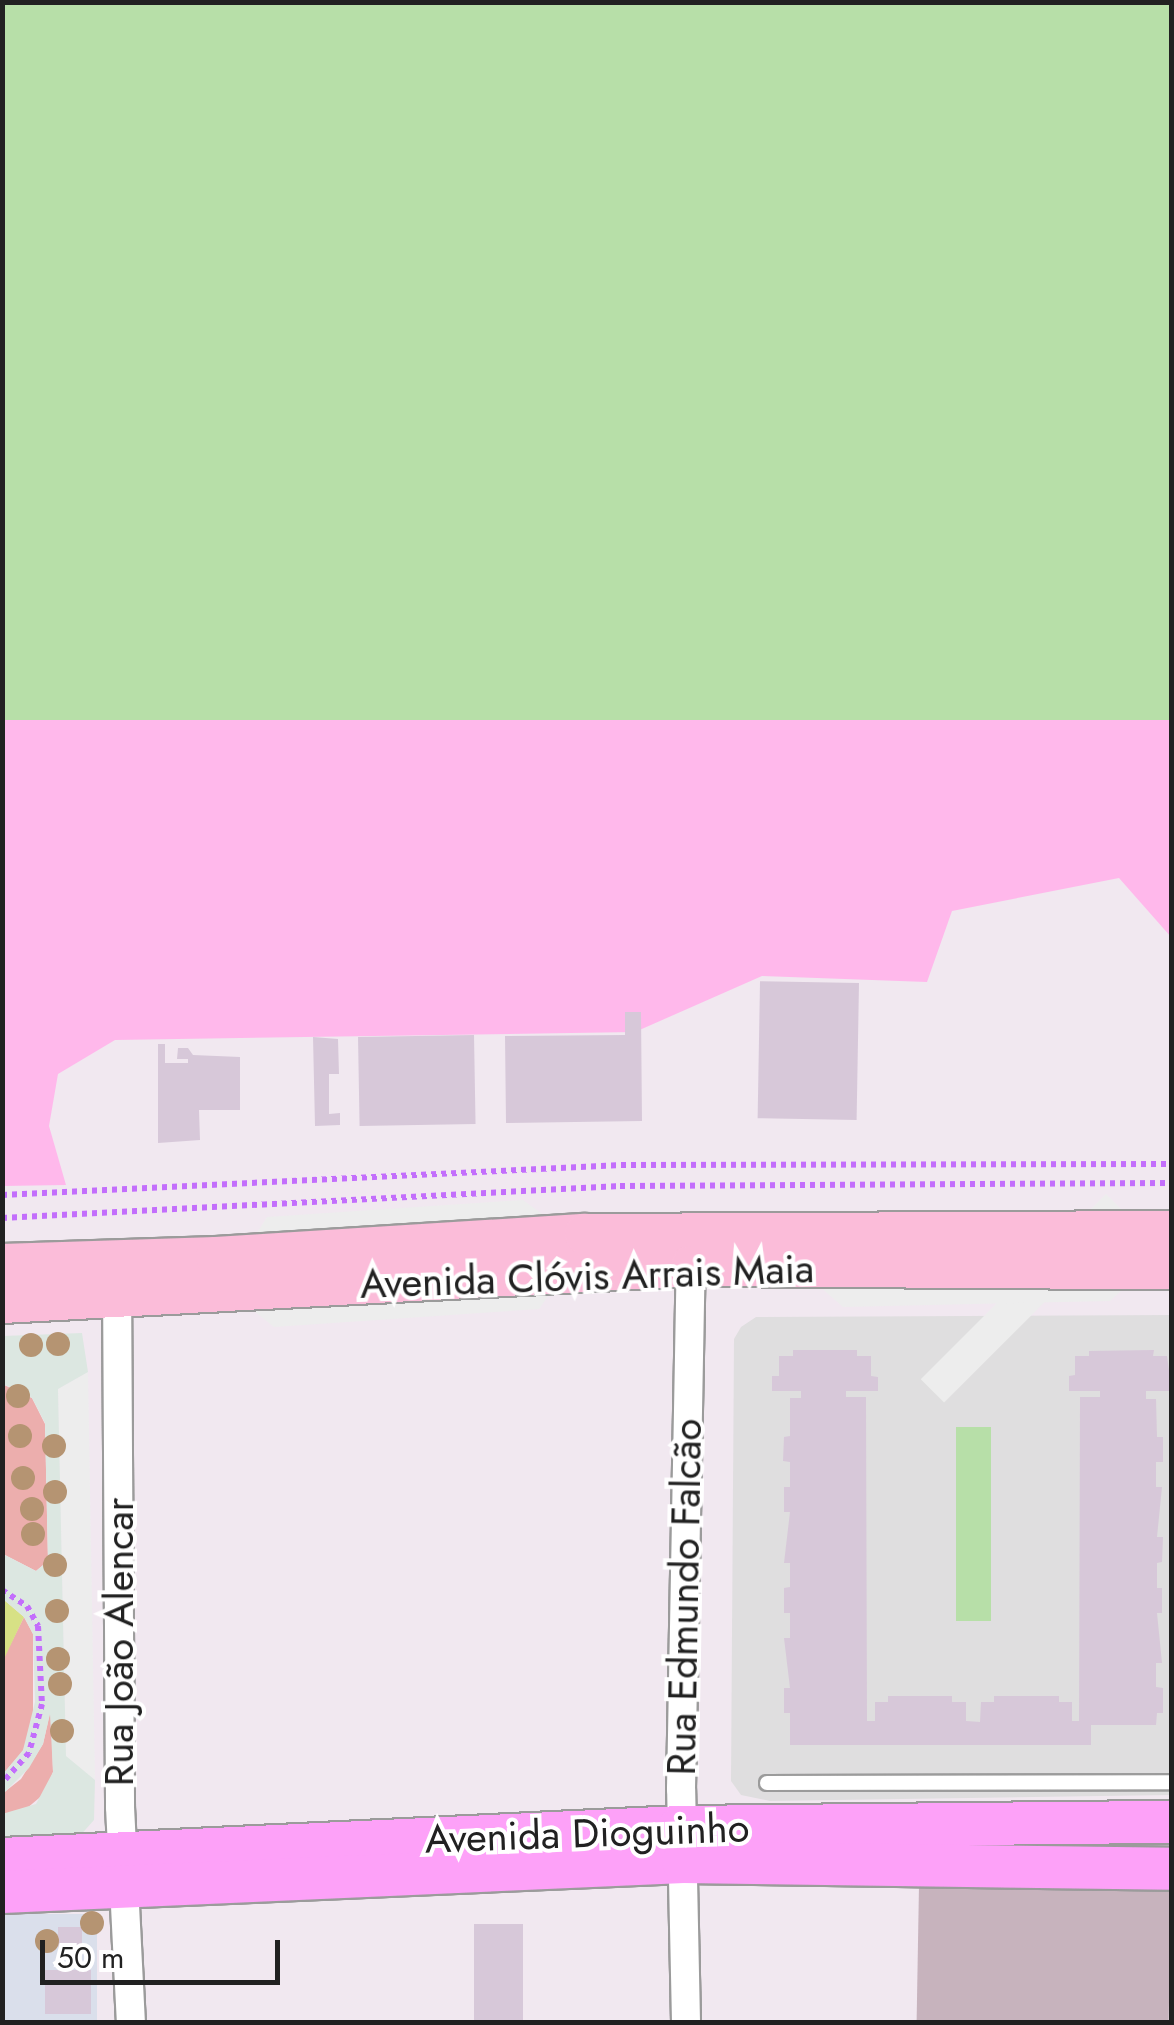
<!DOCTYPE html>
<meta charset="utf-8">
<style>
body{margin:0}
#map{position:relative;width:1174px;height:2025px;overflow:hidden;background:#f1e8f0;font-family:Jost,sans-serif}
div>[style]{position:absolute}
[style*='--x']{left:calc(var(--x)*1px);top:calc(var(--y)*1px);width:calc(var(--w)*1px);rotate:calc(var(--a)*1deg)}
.residential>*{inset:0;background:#dfdedf}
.industrial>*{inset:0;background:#dadfeb;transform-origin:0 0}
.construction>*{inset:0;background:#c7b3bd;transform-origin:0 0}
.grass>*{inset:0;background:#ecaead}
.sand>*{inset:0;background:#ffb8eb}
.pitch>*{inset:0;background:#d7e185}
.parking>*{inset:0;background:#ededed;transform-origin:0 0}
.plaza>*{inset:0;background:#dce7e1}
.water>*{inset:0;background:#b7dfa8;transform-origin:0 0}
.building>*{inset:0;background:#d7c8d9;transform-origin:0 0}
.path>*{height:6px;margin-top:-3px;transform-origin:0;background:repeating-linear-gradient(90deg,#c36efc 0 5px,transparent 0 10px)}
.roads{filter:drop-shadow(2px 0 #9b9b9b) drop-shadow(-2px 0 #9b9b9b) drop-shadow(0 2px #9b9b9b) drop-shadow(0 -2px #9b9b9b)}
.service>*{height:14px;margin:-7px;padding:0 7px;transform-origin:7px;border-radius:7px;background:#fff}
.minor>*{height:28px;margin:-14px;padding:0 14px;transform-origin:14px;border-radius:14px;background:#fff}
.secondary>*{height:40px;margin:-20px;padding:0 20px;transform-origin:20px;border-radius:20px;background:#fbbcd9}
.primary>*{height:42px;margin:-21px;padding:0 21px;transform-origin:21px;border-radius:21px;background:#fda1f8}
.trees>*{width:24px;height:24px;margin:-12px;border-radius:50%;background:#b59472}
span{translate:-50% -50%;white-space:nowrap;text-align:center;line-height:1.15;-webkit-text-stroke:8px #fff;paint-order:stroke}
.street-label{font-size:40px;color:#212121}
.frame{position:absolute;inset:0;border:5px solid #212121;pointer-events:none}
.scale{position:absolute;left:40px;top:1940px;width:240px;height:45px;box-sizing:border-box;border:5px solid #212121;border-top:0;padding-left:12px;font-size:30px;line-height:35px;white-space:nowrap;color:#212121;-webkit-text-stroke:8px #fff;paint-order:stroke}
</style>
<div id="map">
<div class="residential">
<div style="clip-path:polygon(1171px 1315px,1171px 1795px,770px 1801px,741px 1795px,731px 1781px,734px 1339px,741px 1327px,756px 1317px)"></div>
</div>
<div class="industrial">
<div style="left:97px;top:1914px;width:108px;height:94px;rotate:90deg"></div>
</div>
<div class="construction">
<div style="left:919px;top:1885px;width:252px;height:137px;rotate:1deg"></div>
</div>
<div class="grass">
<div style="clip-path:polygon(2px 1384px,32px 1398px,45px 1424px,48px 1561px,36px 1571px,3px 1554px)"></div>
<div style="clip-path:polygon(24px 1617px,33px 1634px,33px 1722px,23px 1751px,3px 1774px,2px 1661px)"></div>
<div style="clip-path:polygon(51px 1708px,53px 1772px,45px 1793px,26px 1809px,5px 1815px,2px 1794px,21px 1779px,43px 1744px)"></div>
</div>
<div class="sand">
<div style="clip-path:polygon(1171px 685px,1171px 937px,1119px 878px,952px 911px,927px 982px,762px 976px,635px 1032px,115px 1040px,58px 1074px,49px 1126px,66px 1185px,3px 1186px,2px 720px)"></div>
</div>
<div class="pitch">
<div style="clip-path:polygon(3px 1599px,24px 1617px,3px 1661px)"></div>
</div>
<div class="parking">
<div style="left:1106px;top:1194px;width:33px;height:262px;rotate:45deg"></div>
<div style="clip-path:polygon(523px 1200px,549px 1219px,253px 1239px,267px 1217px)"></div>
<div style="clip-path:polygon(1132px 1281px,1110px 1301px,843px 1307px,818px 1285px)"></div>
<div style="clip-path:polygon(555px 1286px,539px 1309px,274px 1327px,249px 1307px)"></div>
<div style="clip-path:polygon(88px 1372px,95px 1780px,66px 1757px,58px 1389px)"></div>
</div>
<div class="plaza">
<div style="clip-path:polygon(82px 1333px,88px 1372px,58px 1389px,66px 1756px,95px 1780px,94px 1820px,78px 1838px,3px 1842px,2px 1814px,36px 1804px,53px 1772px,50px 1714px,43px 1744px,29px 1768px,3px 1794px,3px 1774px,23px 1750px,35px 1702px,33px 1634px,24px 1617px,3px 1599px,3px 1554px,36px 1571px,48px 1561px,45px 1423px,32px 1398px,3px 1384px,3px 1336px)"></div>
</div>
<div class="water">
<div style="left:2px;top:3px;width:1169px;height:717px"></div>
<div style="left:956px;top:1427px;width:35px;height:194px"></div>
</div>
<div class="building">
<div style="left:859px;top:983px;width:137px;height:99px;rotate:91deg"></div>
<div style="clip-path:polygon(625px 1012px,641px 1012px,642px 1121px,506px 1123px,505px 1036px,625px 1035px)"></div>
<div style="left:474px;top:1035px;width:89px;height:116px;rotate:89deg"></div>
<div style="clip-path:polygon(313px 1037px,338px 1039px,339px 1074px,329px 1074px,329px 1114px,340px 1113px,340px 1125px,315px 1126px)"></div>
<div style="clip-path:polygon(158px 1044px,165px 1044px,165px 1063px,188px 1063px,188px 1059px,177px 1059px,178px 1048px,188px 1048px,193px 1055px,240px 1057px,240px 1110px,199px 1110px,200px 1140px,158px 1143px)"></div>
<div style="clip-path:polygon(793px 1350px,857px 1350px,857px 1356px,871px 1356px,871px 1376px,878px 1377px,878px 1391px,846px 1391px,846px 1397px,866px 1397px,867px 1721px,875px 1721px,875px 1702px,888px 1702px,888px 1696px,952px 1696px,952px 1702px,966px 1702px,966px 1721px,980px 1722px,981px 1702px,994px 1702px,994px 1696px,1059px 1696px,1059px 1702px,1072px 1702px,1072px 1721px,1079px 1721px,1080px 1397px,1100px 1397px,1100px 1391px,1069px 1391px,1069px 1376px,1075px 1375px,1075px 1356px,1089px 1356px,1089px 1351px,1154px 1350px,1153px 1356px,1167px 1356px,1172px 1391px,1146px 1391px,1146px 1399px,1156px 1399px,1157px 1437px,1163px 1437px,1163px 1462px,1156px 1462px,1156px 1487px,1162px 1487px,1157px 1537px,1163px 1537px,1162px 1562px,1157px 1563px,1157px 1588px,1162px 1588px,1162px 1613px,1157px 1613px,1162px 1663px,1156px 1663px,1156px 1687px,1163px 1688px,1163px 1713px,1157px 1713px,1156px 1725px,1091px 1725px,1091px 1745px,790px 1745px,790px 1713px,784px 1713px,784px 1688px,790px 1688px,784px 1638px,790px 1638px,790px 1613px,784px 1613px,784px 1588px,790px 1587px,790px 1563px,784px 1563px,790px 1512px,784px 1512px,784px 1487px,790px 1487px,790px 1462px,783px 1461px,784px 1437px,790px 1436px,790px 1398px,801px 1398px,801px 1391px,772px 1391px,772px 1376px,779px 1376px,779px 1356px,793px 1356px)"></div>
<div style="left:474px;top:1924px;width:49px;height:98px"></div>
<div style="left:58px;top:1927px;width:24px;height:22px"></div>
<div style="left:45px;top:1970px;width:46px;height:44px"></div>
</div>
<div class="path">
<div style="--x:2;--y:1195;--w:620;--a:-2.77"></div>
<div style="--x:621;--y:1165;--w:551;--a:-0.1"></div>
<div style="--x:2;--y:1218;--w:619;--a:-2.96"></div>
<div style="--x:620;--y:1186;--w:552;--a:-0.31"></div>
<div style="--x:2;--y:1590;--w:30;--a:33"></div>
<div style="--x:27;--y:1606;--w:23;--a:61"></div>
<div style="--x:38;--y:1626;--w:78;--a:87.1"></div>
<div style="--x:42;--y:1704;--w:51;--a:104.9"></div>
<div style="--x:29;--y:1753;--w:40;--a:132"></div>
</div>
<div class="roads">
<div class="service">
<div style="--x:767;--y:1783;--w:405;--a:-0.1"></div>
</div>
<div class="minor">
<div style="--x:117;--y:1279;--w:528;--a:89.67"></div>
<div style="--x:120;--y:1807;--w:215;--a:87.1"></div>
<div style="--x:686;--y:2022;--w:233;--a:-91.2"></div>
<div style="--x:681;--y:1789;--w:541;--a:-88.94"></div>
</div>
<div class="secondary">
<div style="--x:2;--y:1264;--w:214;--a:-1.9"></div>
<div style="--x:216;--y:1257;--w:370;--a:-3.6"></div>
<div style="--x:585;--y:1234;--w:587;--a:-0.29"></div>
<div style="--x:2;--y:1303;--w:690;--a:-3.07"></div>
<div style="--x:691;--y:1266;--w:481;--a:0.4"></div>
</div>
<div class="primary">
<div style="--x:2;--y:1859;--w:679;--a:-2.7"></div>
<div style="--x:680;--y:1827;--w:492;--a:-0.6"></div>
<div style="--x:2;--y:1892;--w:682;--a:-2.52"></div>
<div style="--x:683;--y:1862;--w:489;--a:0.8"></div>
</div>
</div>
<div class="trees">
<div style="left:58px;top:1344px"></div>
<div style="left:31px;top:1345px"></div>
<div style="left:18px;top:1396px"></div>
<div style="left:20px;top:1436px"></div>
<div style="left:54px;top:1446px"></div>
<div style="left:23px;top:1478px"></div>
<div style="left:55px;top:1492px"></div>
<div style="left:32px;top:1509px"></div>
<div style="left:33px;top:1534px"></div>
<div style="left:55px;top:1565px"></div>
<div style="left:57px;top:1611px"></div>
<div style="left:58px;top:1659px"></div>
<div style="left:60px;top:1684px"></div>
<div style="left:62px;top:1731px"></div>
<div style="left:92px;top:1923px"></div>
<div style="left:47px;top:1941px"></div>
</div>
<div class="street-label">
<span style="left:587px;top:1276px;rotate:-2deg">Avenida Clóvis Arrais Maia</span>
<span style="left:684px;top:1597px;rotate:-89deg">Rua Edmundo Falcão</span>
<span style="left:119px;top:1642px;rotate:-90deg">Rua João Alencar</span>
<span style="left:587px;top:1833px;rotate:-2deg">Avenida Dioguinho</span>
</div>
<div class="frame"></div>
<div class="scale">50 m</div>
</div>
